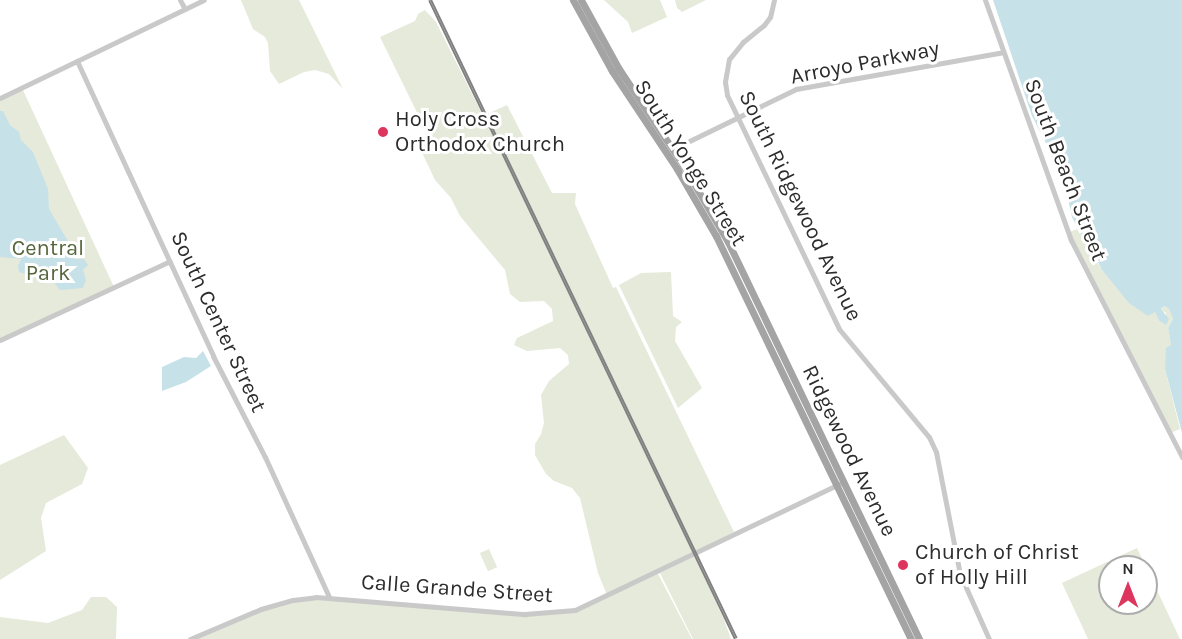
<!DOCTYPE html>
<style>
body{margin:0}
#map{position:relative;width:1182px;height:639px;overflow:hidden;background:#fff;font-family:Karla,sans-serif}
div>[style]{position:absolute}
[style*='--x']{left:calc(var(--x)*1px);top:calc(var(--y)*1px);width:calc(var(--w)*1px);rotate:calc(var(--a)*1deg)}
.green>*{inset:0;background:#e5eada;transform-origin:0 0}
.water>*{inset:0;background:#c7e1e9}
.minor>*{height:5px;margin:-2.5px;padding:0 2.5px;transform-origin:2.5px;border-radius:2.5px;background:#c9c9c9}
.major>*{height:7px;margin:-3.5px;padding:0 3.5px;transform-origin:3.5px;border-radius:3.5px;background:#a4a4a4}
.rail>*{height:4px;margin-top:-2px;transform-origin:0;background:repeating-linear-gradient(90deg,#fff 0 4.5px,#818181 0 9px);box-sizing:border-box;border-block:2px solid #818181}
.dots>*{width:16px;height:16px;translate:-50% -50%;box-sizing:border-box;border:3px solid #fff;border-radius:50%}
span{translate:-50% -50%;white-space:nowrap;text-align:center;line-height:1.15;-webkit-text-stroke:6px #fff;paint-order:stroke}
.street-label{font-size:22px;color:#2c2c2c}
.poi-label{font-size:22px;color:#2c2c2c}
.left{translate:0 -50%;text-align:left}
.park-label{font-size:22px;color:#56663c}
.north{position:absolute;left:1098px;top:555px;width:60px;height:60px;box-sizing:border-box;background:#fff;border:2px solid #ababab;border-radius:50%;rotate:0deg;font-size:16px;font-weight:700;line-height:24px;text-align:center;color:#2c2c2c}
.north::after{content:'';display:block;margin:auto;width:21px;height:27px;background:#dd355d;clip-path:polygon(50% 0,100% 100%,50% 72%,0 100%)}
</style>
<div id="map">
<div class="green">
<div style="clip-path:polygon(241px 0,299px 0,343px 89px,329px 74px,315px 70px,304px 72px,279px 84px,270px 71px,268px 43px,265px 37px,253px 29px)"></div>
<div style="clip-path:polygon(604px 0,660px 0,667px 17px,632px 33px,628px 22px)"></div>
<div style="clip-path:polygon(675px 0,706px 0,682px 12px,677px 8px)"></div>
<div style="clip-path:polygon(425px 10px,436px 22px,483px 116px,507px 105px,552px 193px,576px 193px,575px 204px,613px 288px,616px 287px,734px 532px,607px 595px,598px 573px,580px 498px,572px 488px,554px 481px,546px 474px,535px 455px,535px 444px,541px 434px,544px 423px,541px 395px,549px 381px,569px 364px,568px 355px,560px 348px,527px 351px,514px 345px,517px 338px,553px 321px,552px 309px,544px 301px,520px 302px,510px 294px,505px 270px,460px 216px,451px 198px,435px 180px,417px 142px,428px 135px,380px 37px,415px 21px,418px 14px)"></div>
<div style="clip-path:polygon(22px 88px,114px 287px,0 341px,0 98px)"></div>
<div style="clip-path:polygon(1077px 229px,1102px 270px,1130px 303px,1146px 312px,1155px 312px,1159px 321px,1166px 325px,1166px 313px,1161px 310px,1165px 306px,1169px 309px,1173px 319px,1168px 328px,1171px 345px,1165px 369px,1180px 429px,1170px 433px,1068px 233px)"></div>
<div style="clip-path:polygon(671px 272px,673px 316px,682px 322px,676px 327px,675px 341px,702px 388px,678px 408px,619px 285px,641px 273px)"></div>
<div style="clip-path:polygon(64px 435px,88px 468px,82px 484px,46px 503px,41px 518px,46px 551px,0 580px,0 465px)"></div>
<div style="clip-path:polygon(evenodd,1137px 548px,1180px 639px,1088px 639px,1062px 583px,1137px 548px,1110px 567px,1146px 567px,1146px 603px,1110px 603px,1110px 567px)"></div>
<div style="left:489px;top:549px;width:20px;height:10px;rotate:66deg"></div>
<div style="clip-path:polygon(695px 556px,724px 620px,731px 639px,693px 639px,660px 573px)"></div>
<div style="clip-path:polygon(657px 572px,692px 639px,190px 639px,218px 626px,293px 600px,329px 597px,515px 613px,575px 610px)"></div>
<div style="clip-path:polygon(91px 597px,106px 597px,117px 607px,116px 639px,0 639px,0 617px,48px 623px,82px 610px)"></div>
</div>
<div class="water">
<div style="clip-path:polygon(993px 0,1182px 0,1182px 433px,1165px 369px,1166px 348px,1171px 345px,1168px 328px,1173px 319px,1169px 309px,1165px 306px,1161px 309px,1169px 319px,1166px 325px,1159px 321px,1155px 312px,1148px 316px,1129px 303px,1102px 270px,1090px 247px,1084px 241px,1072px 217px,1067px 194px,1049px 149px,1032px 116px)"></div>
<div style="clip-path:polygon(0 111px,3px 111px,10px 125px,19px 132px,21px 140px,33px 152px,48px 189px,49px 209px,72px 248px,70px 255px,75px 259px,84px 259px,88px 265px,83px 270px,86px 280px,83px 288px,60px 290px,52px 280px,42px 284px,35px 277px,19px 272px,18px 266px,21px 259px,0 257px)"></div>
<div style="clip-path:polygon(203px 351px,211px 366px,186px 382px,162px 391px,162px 367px,184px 357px,196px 358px)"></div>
</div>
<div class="minor">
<div style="--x:180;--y:0;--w:10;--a:61"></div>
<div style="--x:774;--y:0;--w:17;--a:103"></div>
<div style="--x:770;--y:17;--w:10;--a:127"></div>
<div style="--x:764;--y:25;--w:27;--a:141"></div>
<div style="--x:743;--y:42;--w:22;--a:129"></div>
<div style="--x:729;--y:59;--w:23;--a:100"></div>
<div style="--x:725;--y:82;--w:13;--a:81"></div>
<div style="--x:727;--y:95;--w:259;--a:64.4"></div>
<div style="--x:839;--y:329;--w:141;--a:50.2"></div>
<div style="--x:929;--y:437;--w:17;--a:65"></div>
<div style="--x:936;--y:452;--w:124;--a:78.9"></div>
<div style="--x:960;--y:574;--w:71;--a:66"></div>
<div style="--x:985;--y:0;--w:255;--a:70.3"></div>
<div style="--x:1071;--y:240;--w:244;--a:62.9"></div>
<div style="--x:77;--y:61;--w:325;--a:65.2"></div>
<div style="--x:213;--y:356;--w:114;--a:62.8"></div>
<div style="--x:265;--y:457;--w:154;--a:65.4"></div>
<div style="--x:0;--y:98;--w:226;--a:-25.7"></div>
<div style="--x:673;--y:149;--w:137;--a:-26"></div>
<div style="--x:796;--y:89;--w:210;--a:-10.1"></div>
<div style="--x:0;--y:340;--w:187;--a:-24.9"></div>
<div style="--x:190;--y:639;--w:77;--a:-22.9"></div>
<div style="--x:261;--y:609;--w:33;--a:-16"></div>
<div style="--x:293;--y:600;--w:23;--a:-7"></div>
<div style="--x:316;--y:597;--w:210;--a:4.7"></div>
<div style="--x:525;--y:614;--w:50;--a:-4.6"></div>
<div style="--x:575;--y:610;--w:293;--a:-25.5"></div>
</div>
<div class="major">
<div style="--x:573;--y:0;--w:81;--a:61.2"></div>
<div style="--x:612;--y:71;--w:118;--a:56.4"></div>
<div style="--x:677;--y:169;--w:78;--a:59.8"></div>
<div style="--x:716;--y:236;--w:448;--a:64.2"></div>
<div style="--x:581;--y:0;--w:79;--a:61.2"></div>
<div style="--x:619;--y:69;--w:115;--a:56.3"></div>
<div style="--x:683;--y:165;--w:89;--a:59.7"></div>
<div style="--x:728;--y:242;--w:441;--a:64.3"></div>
</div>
<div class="rail">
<div style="--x:430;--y:0;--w:708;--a:64.41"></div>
</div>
<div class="dots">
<div style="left:383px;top:132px;background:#dd355d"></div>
<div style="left:903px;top:565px;background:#dd355d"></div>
</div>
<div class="street-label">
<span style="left:865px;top:63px;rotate:-11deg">Arroyo Parkway</span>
<span style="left:690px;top:163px;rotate:58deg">South Yonge Street</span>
<span style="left:1065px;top:170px;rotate:69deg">South Beach Street</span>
<span style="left:800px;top:206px;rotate:64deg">South Ridgewood Avenue</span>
<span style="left:218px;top:322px;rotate:65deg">South Center Street</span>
<span style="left:849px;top:451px;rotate:64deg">Ridgewood Avenue</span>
<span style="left:457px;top:589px;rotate:4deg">Calle Grande Street</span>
</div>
<div class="poi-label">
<span class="left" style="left:395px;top:132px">Holy Cross<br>Orthodox Church</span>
<span class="left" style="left:915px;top:565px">Church of Christ<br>of Holly Hill</span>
</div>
<div class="park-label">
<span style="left:48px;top:261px">Central<br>Park</span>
</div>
<div class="north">N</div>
</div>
